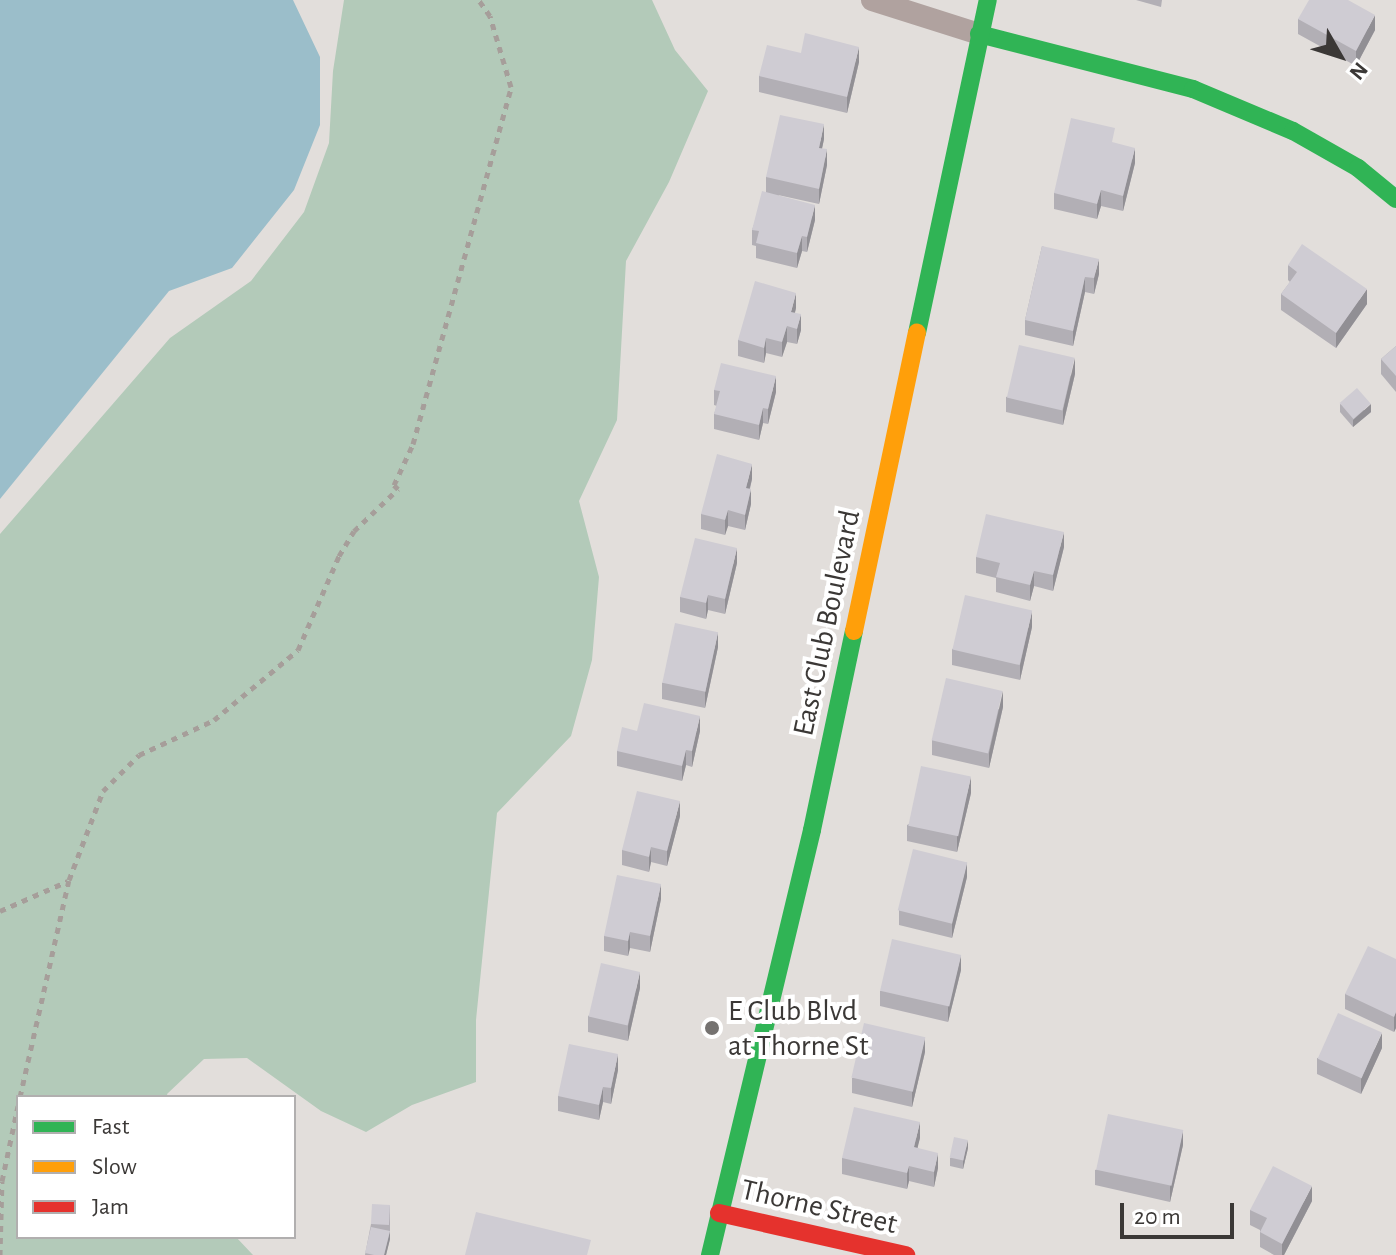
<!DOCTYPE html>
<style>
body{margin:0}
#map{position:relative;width:1396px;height:1255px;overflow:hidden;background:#e2dedb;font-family:"Alegreya Sans",sans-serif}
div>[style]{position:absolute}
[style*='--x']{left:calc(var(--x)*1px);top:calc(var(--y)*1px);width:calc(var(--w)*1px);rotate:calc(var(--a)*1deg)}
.forest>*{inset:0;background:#b3cab9}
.water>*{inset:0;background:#9bbeca}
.path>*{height:5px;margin-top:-2.5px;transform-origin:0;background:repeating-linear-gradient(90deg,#a69e9a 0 6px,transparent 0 12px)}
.lane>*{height:22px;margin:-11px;padding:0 11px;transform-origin:11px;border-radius:11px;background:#b0a29f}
.fast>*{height:18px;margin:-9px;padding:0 9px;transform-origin:9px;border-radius:9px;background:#30b455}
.slow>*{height:18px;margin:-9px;padding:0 9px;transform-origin:9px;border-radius:9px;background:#ff9f0a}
.jam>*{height:18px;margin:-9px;padding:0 9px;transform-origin:9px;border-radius:9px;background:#e5322d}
.wall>*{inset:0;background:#b2afb5}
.shaded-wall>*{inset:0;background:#918f94}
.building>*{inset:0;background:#cfccd3;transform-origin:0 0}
.dots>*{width:22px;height:22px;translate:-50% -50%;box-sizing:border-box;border:4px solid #fff;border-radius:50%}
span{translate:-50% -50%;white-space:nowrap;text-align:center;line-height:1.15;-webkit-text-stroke:8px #fff;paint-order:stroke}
.street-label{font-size:30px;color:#3b3836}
.poi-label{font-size:30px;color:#3b3836}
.left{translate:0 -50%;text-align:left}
.legend{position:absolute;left:16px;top:1095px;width:280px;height:144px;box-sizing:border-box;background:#fff;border:2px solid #b1afaf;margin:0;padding:10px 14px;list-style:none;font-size:24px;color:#3b3836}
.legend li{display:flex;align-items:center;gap:16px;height:40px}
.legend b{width:40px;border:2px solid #b1afaf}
.north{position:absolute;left:1300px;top:16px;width:80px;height:80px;-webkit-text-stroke:6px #fff;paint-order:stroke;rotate:129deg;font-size:22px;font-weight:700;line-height:32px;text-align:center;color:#3b3836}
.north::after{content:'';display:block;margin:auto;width:28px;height:36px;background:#3b3836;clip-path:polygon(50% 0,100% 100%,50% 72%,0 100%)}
.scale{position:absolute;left:1120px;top:1203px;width:114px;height:36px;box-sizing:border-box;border:4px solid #3b3836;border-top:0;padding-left:10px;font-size:24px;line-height:28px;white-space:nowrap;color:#3b3836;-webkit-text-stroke:6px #fff;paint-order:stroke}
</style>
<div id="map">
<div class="forest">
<div style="clip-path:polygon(344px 0,652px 0,675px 50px,708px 91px,669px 182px,626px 261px,617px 420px,579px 501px,599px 577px,592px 660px,571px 736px,497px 813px,476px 1020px,476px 1082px,412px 1105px,366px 1132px,321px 1111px,247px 1058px,204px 1059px,167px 1094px,168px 1097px,18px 1097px,18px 1237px,236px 1237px,253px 1255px,0 1255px,0 534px,170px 338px,251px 281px,304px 212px,329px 143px,333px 71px)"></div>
</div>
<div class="water">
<div style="clip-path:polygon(0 0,293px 0,320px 57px,320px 125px,294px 190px,232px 268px,169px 291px,0 499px)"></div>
</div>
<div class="path">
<div style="--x:0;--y:911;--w:74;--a:-23.8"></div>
<div style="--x:20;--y:1097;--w:222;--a:-77.3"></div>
<div style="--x:69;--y:880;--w:95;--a:-69.1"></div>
<div style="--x:103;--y:791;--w:51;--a:-45"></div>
<div style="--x:139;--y:755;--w:83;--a:-25"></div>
<div style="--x:214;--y:720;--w:109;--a:-39.8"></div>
<div style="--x:298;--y:650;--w:103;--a:-66.4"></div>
<div style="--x:339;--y:556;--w:29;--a:-59"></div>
<div style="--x:354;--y:531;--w:61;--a:-43.7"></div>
<div style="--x:398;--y:489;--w:6;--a:-135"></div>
<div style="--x:394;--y:485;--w:45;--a:-65.1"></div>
<div style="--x:413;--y:444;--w:370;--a:-74.6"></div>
<div style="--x:511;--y:87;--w:74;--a:-106.5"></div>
<div style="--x:490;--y:16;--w:19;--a:-125"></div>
<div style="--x:0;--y:1255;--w:74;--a:-88.5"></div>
<div style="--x:2;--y:1181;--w:77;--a:-78"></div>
</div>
<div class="lane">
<div style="--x:872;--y:0;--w:112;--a:17.6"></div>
</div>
<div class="fast">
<div style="--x:979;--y:34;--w:221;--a:14.4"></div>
<div style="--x:1193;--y:89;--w:108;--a:22.8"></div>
<div style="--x:1293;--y:131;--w:75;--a:29.6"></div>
<div style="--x:1358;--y:168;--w:49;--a:39.2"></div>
<div style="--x:917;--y:333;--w:340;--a:-78"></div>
<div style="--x:710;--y:1255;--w:437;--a:-76.5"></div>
<div style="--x:812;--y:830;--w:203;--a:-78.1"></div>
</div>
<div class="slow">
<div style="--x:854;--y:631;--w:305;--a:-78.1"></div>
</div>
<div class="jam">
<div style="--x:719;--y:1213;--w:192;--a:12.7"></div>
</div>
<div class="wall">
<div style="clip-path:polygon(1136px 0,1162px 0,1161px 7px)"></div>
<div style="clip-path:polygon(1298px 19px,1375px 30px,1356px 66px,1298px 34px)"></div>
<div style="clip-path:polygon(801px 53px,859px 62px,847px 113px,759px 92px,759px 76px)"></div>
<div style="clip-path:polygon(824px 139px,822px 148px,827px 165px,819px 204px,778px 195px,815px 220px,807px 252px,802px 251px,797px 268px,756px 258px,756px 246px,752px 245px,752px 230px,766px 192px,766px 177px)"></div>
<div style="clip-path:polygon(1115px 143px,1135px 163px,1123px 211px,1101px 206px,1097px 219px,1054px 209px,1054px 193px)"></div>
<div style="clip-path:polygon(1042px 246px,1099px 274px,1094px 294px,1085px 292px,1073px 346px,1025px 335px,1025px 320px)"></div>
<div style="clip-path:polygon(1288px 265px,1367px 304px,1336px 348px,1281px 310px,1281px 294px,1290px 282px,1288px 280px)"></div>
<div style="clip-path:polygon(796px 308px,795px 313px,801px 330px,797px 344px,787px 342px,782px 357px,766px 353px,764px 363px,738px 356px,738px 340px)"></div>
<div style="clip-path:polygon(1396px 346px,1396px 392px,1381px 374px,1381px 359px)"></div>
<div style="clip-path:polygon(1075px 374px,1063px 425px,1006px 412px,1006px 397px)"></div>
<div style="clip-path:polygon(714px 390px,776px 392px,768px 424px,763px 423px,759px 440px,714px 429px,714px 414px,717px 406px,714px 405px)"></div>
<div style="clip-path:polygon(1340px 404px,1371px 412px,1353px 427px,1340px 412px)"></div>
<div style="clip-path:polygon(752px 479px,750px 489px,751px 504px,745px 530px,728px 526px,725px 535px,701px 529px,701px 514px)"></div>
<div style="clip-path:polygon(1064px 547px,1053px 591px,1034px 586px,1030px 601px,996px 592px,996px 578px,976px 573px,976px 557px)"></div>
<div style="clip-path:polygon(737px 563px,725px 614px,708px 610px,706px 619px,680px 612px,680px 597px)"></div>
<div style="clip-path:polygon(1032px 627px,1020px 680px,952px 665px,952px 649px)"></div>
<div style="clip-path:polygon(718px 647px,705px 708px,662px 699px,662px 683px)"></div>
<div style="clip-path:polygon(1003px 707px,989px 768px,932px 755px,932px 740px)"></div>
<div style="clip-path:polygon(637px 731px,700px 731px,692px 767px,686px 765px,682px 781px,617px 766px,617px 751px)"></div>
<div style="clip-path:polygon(971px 793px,957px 852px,907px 841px,907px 825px)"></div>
<div style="clip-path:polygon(680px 816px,667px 866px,651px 862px,649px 872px,622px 865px,622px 850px)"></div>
<div style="clip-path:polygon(967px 877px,952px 938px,899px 925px,899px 910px)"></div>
<div style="clip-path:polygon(661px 899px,650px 952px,630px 948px,628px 956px,604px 951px,604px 936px)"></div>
<div style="clip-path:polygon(1396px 959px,1396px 1028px,1394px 1032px,1345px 1009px,1345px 994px)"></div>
<div style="clip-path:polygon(961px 970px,948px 1022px,880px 1006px,880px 991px)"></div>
<div style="clip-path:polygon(640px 988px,628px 1041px,588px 1032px,588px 1016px)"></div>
<div style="clip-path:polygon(1382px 1048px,1361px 1094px,1317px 1074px,1317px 1058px)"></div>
<div style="clip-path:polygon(925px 1052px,912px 1107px,852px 1093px,852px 1078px)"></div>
<div style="clip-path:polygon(618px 1070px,611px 1104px,603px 1102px,599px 1120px,558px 1111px,558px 1096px)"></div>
<div style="clip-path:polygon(920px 1138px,917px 1147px,938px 1168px,934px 1187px,909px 1181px,907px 1189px,842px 1174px,842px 1158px)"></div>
<div style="clip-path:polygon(1183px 1145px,1170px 1202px,1095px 1185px,1095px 1170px)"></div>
<div style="clip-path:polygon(968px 1148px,963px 1169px,950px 1166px,950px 1158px)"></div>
<div style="clip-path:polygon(1312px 1201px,1284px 1255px,1274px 1255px,1260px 1247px,1260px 1230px,1250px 1225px,1250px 1210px)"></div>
<div style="clip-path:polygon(390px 1205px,390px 1239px,386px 1255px,365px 1255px,371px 1224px)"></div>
</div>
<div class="shaded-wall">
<div style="clip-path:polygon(1375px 15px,1375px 30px,1356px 66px,1356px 51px)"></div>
<div style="clip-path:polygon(859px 47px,859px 62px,847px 113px,847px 97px)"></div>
<div style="clip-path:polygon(824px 124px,824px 139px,819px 163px,819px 148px)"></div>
<div style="clip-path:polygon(1135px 148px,1135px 163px,1123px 211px,1123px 196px)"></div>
<div style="clip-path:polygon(827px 149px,827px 165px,819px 204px,819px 189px)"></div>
<div style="clip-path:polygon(1101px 190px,1101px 206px,1097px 219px,1097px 204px)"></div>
<div style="clip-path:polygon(815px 205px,815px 220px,807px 252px,807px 237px)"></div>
<div style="clip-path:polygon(802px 236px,802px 251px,797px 268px,797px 253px)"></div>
<div style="clip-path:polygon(1099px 259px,1099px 274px,1094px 294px,1094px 278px)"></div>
<div style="clip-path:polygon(1085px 277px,1085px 292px,1073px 346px,1073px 331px)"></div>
<div style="clip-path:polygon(1367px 289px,1367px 304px,1336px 348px,1336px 333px)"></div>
<div style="clip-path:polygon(796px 293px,796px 308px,791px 327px,791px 312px)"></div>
<div style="clip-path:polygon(801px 314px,801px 330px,797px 344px,797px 329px)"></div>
<div style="clip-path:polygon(787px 326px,787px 342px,782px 357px,782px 342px)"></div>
<div style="clip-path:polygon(766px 338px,766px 353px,764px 363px,764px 348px)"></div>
<div style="clip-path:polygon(1075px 358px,1075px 374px,1063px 425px,1063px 410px)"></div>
<div style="clip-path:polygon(776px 376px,776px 392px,768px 424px,768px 409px)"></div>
<div style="clip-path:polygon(1371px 404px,1371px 412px,1353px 427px,1353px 420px)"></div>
<div style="clip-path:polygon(763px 408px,763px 423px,759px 440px,759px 425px)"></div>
<div style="clip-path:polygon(752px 464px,752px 479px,746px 503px,746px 488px)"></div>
<div style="clip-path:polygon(751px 489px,751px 504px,745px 530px,745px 515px)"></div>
<div style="clip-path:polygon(728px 510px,728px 526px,725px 535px,725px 520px)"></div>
<div style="clip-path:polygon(1064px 532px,1064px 547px,1053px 591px,1053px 575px)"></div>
<div style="clip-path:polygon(737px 548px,737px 563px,725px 614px,725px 599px)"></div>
<div style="clip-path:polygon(1034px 571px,1034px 586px,1030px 601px,1030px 585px)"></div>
<div style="clip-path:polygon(708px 595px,708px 610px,706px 619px,706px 603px)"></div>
<div style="clip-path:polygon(1032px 611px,1032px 627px,1020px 680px,1020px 665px)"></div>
<div style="clip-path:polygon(718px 632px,718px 647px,705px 708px,705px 693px)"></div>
<div style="clip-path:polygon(1003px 691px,1003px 707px,989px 768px,989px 753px)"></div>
<div style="clip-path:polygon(700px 716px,700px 731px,692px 767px,692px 751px)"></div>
<div style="clip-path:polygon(686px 750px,686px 765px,682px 781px,682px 766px)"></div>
<div style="clip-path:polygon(971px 777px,971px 793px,957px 852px,957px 837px)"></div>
<div style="clip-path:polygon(680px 801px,680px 816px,667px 866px,667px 851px)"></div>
<div style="clip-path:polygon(651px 847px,651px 862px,649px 872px,649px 857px)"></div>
<div style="clip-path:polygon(967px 862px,967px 877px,952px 938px,952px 922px)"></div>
<div style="clip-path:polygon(661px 884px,661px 899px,650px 952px,650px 936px)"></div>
<div style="clip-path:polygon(630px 932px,630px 948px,628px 956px,628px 941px)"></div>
<div style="clip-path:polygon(961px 955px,961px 970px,948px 1022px,948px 1007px)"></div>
<div style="clip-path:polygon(640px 972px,640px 988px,628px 1041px,628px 1026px)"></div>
<div style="clip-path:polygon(1396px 1012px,1396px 1028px,1394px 1032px,1394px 1017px)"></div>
<div style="clip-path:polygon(1382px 1033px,1382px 1048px,1361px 1094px,1361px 1079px)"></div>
<div style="clip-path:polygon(925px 1037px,925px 1052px,912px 1107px,912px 1092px)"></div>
<div style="clip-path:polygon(618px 1054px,618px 1070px,611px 1104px,611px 1088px)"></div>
<div style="clip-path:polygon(603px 1087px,603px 1102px,599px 1120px,599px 1105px)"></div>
<div style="clip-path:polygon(920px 1122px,920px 1138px,914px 1162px,914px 1147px)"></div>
<div style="clip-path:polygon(1183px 1130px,1183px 1145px,1170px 1202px,1170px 1187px)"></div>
<div style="clip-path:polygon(968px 1140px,968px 1148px,963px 1169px,963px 1161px)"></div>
<div style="clip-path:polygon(938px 1153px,938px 1168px,934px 1187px,934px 1172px)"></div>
<div style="clip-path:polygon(909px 1166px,909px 1181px,907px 1189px,907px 1173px)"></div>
<div style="clip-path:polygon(1312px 1186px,1312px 1201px,1284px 1255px,1282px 1255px,1282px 1244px)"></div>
<div style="clip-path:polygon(390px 1205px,390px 1239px,386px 1255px,384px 1255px,390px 1231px)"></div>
</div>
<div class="building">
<div style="clip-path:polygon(1309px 0,1348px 0,1375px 15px,1356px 51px,1298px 19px)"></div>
<div style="clip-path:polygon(805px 33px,859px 47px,847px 97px,759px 76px,767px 45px,801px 53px)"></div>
<div style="clip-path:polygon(780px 115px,824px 124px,819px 148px,827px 149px,819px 189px,766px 177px)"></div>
<div style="clip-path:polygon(1071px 118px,1115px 128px,1112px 142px,1135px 148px,1123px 196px,1101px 190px,1097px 204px,1054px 193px)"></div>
<div style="clip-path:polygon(762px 191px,815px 205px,807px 237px,802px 236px,797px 253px,756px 243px,759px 231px,752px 230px)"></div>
<div style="clip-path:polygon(1302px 244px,1367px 289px,1336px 333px,1281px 294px,1297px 272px,1288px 265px)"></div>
<div style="clip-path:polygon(1042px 246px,1099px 259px,1094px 278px,1085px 277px,1073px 331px,1025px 320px)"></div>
<div style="clip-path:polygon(755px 281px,796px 293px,791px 312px,801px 314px,797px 329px,787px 326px,782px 342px,766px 338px,764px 348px,738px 340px)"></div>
<div style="left:1019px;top:345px;width:57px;height:54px;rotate:13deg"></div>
<div style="clip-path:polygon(1396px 346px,1396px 376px,1381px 359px)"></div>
<div style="clip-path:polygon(721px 363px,776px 376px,768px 409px,763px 408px,759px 425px,714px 414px,720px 391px,714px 390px)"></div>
<div style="left:1357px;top:388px;width:21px;height:23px;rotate:49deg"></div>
<div style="clip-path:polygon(717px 454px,752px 464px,746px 488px,751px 489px,745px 515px,728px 510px,725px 520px,701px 514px)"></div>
<div style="clip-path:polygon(986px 514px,1064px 532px,1053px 575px,1034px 571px,1030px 585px,996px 577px,1000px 563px,976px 557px)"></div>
<div style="clip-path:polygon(695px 538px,737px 548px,725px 599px,708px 595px,706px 603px,680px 597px)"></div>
<div style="left:965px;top:595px;width:69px;height:56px;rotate:13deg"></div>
<div style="left:675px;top:623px;width:44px;height:61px;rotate:12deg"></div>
<div style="left:946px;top:678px;width:58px;height:64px;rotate:13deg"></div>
<div style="clip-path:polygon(644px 703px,700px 716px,692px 751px,686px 750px,682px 766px,617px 751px,622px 727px,637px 731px)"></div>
<div style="left:921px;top:766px;width:51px;height:61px;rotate:12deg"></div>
<div style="clip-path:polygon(637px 791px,680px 801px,667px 851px,651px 847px,649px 857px,622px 850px)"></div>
<div style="left:913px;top:849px;width:56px;height:63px;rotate:14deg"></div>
<div style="clip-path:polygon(617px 875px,661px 884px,650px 936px,630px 932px,628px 941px,604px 936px)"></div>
<div style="left:892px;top:939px;width:71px;height:53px;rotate:13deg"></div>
<div style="clip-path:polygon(1368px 946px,1396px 959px,1396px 1012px,1394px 1017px,1345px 994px)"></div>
<div style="left:601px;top:963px;width:40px;height:55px;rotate:13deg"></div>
<div style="left:1338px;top:1013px;width:48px;height:50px;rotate:24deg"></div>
<div style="left:864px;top:1023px;width:63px;height:56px;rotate:13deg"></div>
<div style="clip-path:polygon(569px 1044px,618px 1054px,611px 1088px,603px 1087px,599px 1105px,558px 1096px)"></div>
<div style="clip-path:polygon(854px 1107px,920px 1122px,914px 1147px,938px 1153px,934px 1172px,909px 1166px,907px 1173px,842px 1158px)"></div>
<div style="left:1108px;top:1114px;width:77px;height:57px;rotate:12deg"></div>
<div style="left:954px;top:1137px;width:14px;height:21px;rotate:12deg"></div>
<div style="clip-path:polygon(1273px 1166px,1312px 1186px,1282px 1244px,1260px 1232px,1267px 1218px,1250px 1210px)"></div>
<div style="left:372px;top:1204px;width:18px;height:20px;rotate:3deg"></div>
<div style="clip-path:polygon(476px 1212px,591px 1240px,587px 1255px,465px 1255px)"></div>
<div style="clip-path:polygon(371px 1227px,390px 1231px,384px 1255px,374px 1255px,365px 1253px)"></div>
</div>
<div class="dots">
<div style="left:712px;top:1028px;background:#757270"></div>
</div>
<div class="street-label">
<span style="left:827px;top:623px;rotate:-78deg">East Club Boulevard</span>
<span style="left:819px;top:1207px;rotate:13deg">Thorne Street</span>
</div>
<div class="poi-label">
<span class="left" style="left:728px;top:1028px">E Club Blvd<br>at Thorne St</span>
</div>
<ul class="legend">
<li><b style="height:10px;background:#30b455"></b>Fast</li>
<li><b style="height:10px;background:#ff9f0a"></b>Slow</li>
<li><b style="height:10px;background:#e5322d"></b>Jam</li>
</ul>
<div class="north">N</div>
<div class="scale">20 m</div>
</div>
